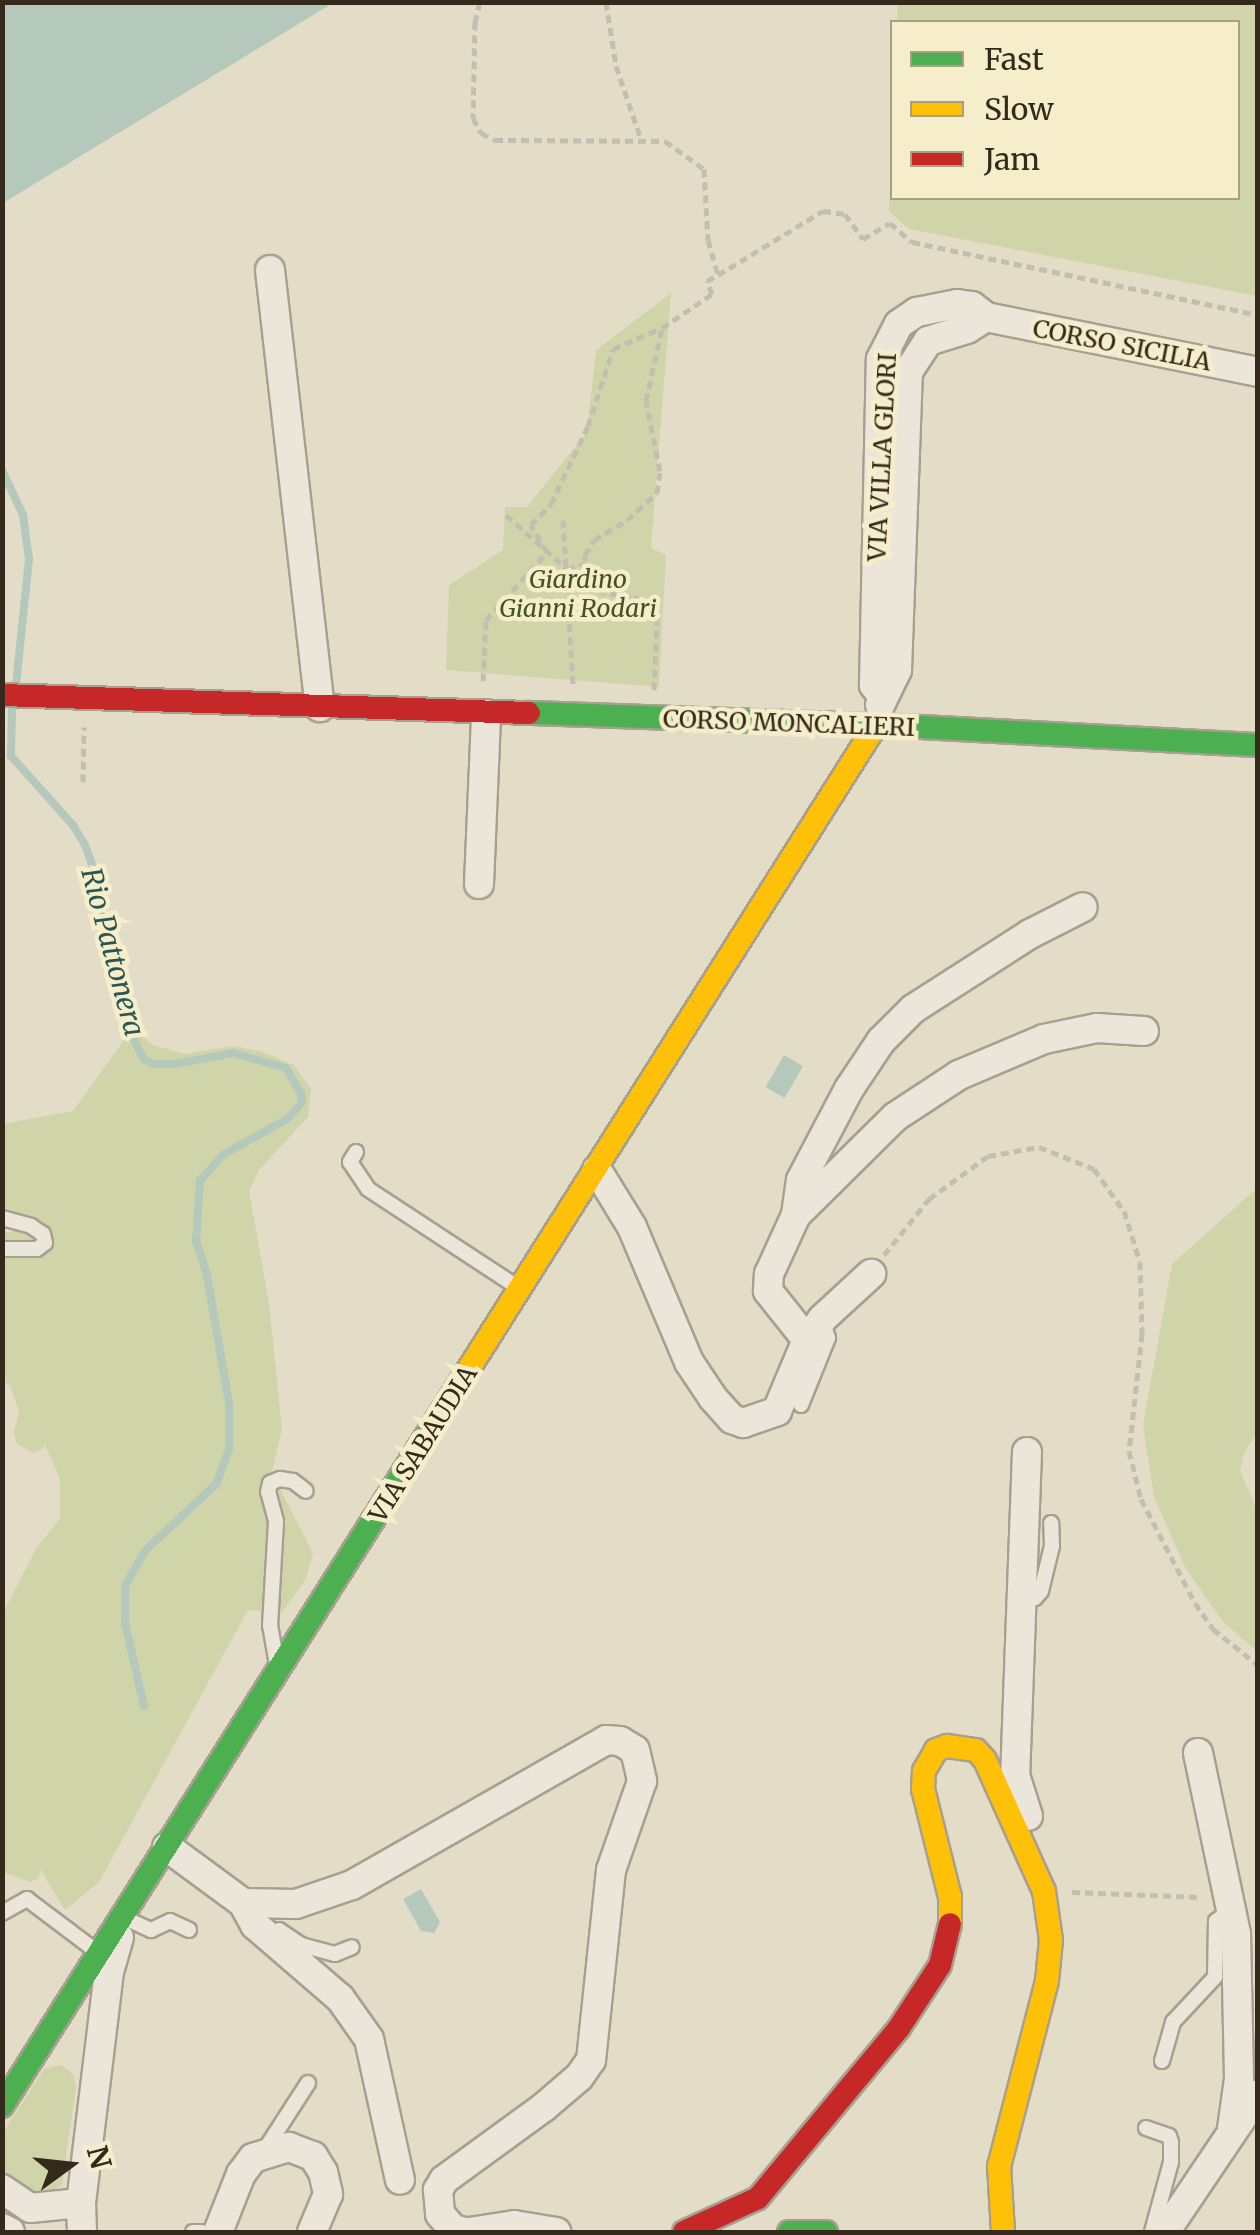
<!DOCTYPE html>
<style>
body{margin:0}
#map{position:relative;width:1260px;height:2235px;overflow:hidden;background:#e3ddc7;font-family:Merriweather,serif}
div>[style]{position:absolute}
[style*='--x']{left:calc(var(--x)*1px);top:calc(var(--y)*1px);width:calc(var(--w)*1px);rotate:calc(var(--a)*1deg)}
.green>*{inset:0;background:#d0d4a9}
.water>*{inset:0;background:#b4c8bc;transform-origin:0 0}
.stream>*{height:8px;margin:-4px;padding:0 4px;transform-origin:4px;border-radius:4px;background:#b4c8bc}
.path>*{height:5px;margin-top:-2.5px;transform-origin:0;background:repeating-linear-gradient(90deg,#c3beb1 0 8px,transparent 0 13px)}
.roads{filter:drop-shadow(2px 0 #a7a091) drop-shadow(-2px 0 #a7a091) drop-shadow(0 2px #a7a091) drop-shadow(0 -2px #a7a091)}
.lane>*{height:14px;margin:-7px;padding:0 7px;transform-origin:7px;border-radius:7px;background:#ebe6d9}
.street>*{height:28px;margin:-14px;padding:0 14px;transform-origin:14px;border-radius:14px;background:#ebe6d9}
.fast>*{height:22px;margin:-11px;padding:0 11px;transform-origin:11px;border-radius:11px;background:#4caf50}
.slow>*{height:22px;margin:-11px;padding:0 11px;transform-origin:11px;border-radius:11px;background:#ffc107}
.jam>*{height:22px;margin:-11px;padding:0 11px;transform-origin:11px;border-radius:11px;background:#c62828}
span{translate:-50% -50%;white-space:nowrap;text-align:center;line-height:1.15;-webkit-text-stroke:9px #f6edcb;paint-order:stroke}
.street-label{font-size:25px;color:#34291a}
.park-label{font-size:25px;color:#425220;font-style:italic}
.water-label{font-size:28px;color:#295555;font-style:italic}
.frame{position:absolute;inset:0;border:5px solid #34291a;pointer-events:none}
.legend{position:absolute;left:890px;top:20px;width:350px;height:180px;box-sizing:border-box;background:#f6edcb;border:2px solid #a89f84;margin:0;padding:12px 18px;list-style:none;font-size:30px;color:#34291a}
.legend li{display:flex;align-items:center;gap:20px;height:50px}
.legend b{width:50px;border:2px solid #a89f84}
.north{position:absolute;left:20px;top:2115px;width:100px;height:100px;-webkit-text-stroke:8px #f6edcb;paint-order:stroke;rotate:75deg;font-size:28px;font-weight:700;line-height:40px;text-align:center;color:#34291a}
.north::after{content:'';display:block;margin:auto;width:35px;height:45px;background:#34291a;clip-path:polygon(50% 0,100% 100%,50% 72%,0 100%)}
</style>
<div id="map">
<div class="green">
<div style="clip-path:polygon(898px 3px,1257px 3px,1257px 296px,909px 229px,889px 211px,892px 126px,892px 198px,1238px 198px,1238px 22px,897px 22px)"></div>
<div style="clip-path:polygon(671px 293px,651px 548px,666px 555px,659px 687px,446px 670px,449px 585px,503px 550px,505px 507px,527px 507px,587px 432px,596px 350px)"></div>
<div style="clip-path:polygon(142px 1036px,153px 1045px,185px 1054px,232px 1046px,260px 1051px,294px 1065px,311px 1089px,308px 1117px,259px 1170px,249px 1191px,269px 1303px,282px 1429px,272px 1473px,313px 1553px,306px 1579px,281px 1613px,248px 1610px,99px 1882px,65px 1910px,40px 1869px,39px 1878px,30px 1882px,3px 1872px,3px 1613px,37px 1547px,60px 1519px,60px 1479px,44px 1443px,44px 1448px,34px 1453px,17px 1444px,14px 1433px,19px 1411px,10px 1386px,3px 1381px,3px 1232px,12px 1232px,3px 1201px,3px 1124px,73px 1111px,126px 1037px)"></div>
<div style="clip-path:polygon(1257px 1188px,1257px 1433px,1244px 1453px,1240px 1471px,1257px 1509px,1257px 1651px,1224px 1623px,1186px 1569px,1154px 1497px,1143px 1425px,1172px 1264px)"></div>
<div style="clip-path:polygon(61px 2065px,73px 2074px,76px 2087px,62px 2184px,53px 2193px,36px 2196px,3px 2181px,2px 2134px,44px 2069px)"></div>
</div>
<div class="water">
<div style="clip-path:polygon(3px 2px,333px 2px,333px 3px,3px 203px)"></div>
<div style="left:784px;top:1055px;width:22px;height:37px;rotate:30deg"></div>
<div style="clip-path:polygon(421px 1889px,440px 1922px,434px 1933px,421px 1931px,403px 1899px)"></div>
</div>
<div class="stream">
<div style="--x:2;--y:470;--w:50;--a:65"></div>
<div style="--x:23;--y:515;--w:44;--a:82.2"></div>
<div style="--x:29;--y:559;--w:127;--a:95.9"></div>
<div style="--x:12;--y:708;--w:48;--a:91.2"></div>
<div style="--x:11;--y:756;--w:93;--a:48.1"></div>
<div style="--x:73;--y:825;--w:23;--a:59"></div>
<div style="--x:85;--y:845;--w:33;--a:70"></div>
<div style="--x:96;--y:876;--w:155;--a:78.1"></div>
<div style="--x:128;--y:1028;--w:35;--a:63"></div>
<div style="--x:144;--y:1059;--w:10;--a:29"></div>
<div style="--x:153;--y:1064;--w:22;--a:0"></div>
<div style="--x:175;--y:1064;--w:59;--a:-10.7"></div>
<div style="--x:233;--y:1053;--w:55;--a:15.8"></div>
<div style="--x:286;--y:1068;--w:30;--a:60"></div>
<div style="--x:301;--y:1094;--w:8;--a:83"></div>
<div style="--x:302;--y:1102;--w:23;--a:131"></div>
<div style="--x:287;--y:1119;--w:72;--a:150.9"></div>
<div style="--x:224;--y:1154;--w:36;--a:132"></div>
<div style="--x:200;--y:1181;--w:60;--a:93.8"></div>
<div style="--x:196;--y:1241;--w:36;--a:72"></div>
<div style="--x:207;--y:1275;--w:131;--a:80.3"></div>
<div style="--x:229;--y:1404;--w:45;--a:90"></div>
<div style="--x:229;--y:1449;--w:37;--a:110"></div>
<div style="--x:216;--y:1484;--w:98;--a:136.7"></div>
<div style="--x:145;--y:1551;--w:39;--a:120"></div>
<div style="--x:125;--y:1585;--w:38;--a:90"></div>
<div style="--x:125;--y:1623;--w:85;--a:77.1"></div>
</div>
<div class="path">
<div style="--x:480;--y:2;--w:21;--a:104"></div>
<div style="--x:475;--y:22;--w:96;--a:91.2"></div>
<div style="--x:473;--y:118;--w:17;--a:62"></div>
<div style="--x:481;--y:133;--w:16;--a:27"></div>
<div style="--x:495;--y:140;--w:170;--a:0.3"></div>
<div style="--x:665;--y:141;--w:48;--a:35.7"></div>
<div style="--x:704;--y:169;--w:71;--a:86.8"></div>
<div style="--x:708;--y:240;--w:36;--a:74"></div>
<div style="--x:606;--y:2;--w:65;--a:81.1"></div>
<div style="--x:616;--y:66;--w:77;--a:71.1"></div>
<div style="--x:506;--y:515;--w:81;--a:41.5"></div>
<div style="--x:567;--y:569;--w:19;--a:-16"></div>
<div style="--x:563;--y:520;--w:165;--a:86.5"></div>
<div style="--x:483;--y:681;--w:61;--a:-87.2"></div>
<div style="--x:486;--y:620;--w:91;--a:-48.1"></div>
<div style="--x:547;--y:552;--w:31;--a:-121"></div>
<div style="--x:531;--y:525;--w:29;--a:-46"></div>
<div style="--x:551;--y:504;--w:86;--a:-64.6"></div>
<div style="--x:588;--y:426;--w:81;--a:-72"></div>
<div style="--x:613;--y:349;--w:52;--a:-23.6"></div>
<div style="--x:654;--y:690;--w:69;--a:-87.5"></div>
<div style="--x:657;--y:621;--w:16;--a:-104"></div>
<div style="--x:653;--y:605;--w:24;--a:-158"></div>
<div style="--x:631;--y:596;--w:28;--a:-174"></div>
<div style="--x:603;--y:593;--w:27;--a:-132"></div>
<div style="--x:585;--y:573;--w:18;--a:-90"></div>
<div style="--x:585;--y:555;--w:17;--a:-59"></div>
<div style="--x:594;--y:540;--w:39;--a:-31"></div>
<div style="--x:627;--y:520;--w:40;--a:-42"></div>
<div style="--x:657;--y:493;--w:22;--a:-82"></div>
<div style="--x:660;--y:471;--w:71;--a:-101.3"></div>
<div style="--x:646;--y:401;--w:75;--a:-77.6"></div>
<div style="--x:662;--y:328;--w:60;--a:-34.2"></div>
<div style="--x:712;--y:294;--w:14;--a:-111"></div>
<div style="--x:707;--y:281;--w:13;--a:-29"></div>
<div style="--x:718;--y:275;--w:123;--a:-31.4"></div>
<div style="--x:823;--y:211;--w:22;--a:8"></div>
<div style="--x:845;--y:214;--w:31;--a:54"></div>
<div style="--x:863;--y:239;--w:31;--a:-31"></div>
<div style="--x:890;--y:223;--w:29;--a:41"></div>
<div style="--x:912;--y:242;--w:354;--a:11.9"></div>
<div style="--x:83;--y:782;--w:55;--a:-89"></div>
<div style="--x:884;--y:1255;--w:72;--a:-51.2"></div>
<div style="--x:929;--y:1199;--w:73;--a:-36.1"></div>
<div style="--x:988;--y:1156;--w:52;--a:-10"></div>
<div style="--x:1039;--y:1147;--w:59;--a:21.8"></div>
<div style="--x:1094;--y:1169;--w:52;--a:54.5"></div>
<div style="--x:1124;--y:1211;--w:53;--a:72.6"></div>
<div style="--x:1140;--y:1262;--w:72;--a:88.4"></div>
<div style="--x:1142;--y:1334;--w:118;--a:96.3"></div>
<div style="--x:1129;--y:1451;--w:49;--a:76"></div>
<div style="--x:1141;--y:1499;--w:117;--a:62.6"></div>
<div style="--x:1195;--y:1603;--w:32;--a:55"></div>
<div style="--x:1213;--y:1629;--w:58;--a:38.7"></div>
<div style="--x:1072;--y:1892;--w:129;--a:2.2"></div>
</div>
<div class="roads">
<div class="lane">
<div style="--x:356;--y:1152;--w:12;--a:121"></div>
<div style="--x:350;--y:1162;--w:32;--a:56"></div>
<div style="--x:368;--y:1189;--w:181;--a:33.3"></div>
<div style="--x:2;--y:1218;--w:30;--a:15"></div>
<div style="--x:31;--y:1226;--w:14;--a:34"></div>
<div style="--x:43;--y:1234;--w:9;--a:77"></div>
<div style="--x:45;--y:1243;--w:10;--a:143"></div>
<div style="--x:37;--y:1249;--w:35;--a:180"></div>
<div style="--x:801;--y:1405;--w:72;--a:-68.1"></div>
<div style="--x:828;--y:1338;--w:19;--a:-108"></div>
<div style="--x:1021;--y:1598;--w:14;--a:0"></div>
<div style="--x:1035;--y:1598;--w:9;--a:-49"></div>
<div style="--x:1041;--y:1591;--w:46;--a:-76.3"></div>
<div style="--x:1052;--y:1546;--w:23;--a:-92"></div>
<div style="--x:276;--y:1659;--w:34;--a:-100"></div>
<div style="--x:270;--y:1626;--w:105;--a:-86.7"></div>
<div style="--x:276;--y:1521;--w:30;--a:-105"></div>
<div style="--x:268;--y:1492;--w:9;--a:-77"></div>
<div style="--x:270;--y:1483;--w:11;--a:-22"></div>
<div style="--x:280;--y:1479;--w:13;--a:9"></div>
<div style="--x:293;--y:1481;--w:16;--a:38"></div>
<div style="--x:2;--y:1913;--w:29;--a:-29"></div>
<div style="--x:27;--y:1899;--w:86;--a:37"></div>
<div style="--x:125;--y:1918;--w:29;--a:25"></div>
<div style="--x:151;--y:1930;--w:21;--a:-25"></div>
<div style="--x:170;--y:1921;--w:21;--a:25"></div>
<div style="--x:279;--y:1930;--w:27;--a:34"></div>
<div style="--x:301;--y:1945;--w:35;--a:15"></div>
<div style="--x:335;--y:1954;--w:18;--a:-22"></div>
<div style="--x:1162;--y:2061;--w:41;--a:-74.2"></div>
<div style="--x:1173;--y:2022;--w:62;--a:-47"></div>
<div style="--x:1215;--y:1977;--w:56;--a:-89"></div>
<div style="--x:1216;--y:1921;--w:10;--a:-37"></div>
<div style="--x:1224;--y:1915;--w:9;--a:6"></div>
<div style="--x:1146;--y:2128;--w:24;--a:19"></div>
<div style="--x:1169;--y:2136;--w:6;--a:72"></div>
<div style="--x:1171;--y:2142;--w:20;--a:90"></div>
<div style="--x:1171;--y:2162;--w:73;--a:105.2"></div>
<div style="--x:264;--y:2151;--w:81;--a:-57.1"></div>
<div style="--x:193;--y:2232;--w:9;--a:0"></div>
</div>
<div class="street">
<div style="--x:270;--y:270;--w:440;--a:83.5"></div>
<div style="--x:882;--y:695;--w:13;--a:-129"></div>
<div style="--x:874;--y:685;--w:326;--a:-88.8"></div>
<div style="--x:881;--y:359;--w:39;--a:-63"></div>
<div style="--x:899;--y:324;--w:22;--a:-34"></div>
<div style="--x:917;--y:312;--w:41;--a:-11.3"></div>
<div style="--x:957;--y:304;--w:15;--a:8"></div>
<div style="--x:972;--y:306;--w:18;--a:38"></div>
<div style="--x:986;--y:317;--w:278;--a:11.4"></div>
<div style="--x:880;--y:705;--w:39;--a:-64"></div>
<div style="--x:897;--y:670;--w:298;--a:-87.9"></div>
<div style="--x:908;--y:372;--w:37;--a:-57"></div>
<div style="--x:928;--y:341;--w:41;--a:-17.1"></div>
<div style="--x:967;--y:329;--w:22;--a:-32"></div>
<div style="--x:479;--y:884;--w:170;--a:-87.6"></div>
<div style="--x:597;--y:1170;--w:67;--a:58.4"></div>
<div style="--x:632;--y:1227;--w:147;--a:67.1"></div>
<div style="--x:689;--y:1362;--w:43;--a:56.3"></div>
<div style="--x:713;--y:1398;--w:28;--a:48"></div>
<div style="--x:732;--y:1419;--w:12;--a:20"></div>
<div style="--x:743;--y:1423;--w:36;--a:-19"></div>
<div style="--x:777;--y:1411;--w:77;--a:-67.1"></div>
<div style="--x:807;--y:1340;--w:26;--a:-54"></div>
<div style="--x:822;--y:1319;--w:67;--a:-42.6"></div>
<div style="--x:796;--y:1215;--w:35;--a:-82"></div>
<div style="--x:801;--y:1180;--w:103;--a:-62.2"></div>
<div style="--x:849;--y:1089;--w:58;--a:-56.3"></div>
<div style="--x:881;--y:1041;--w:45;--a:-45"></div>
<div style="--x:913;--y:1009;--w:139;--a:-32.7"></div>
<div style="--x:1030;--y:934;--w:59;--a:-27"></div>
<div style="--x:807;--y:1340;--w:63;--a:-128.5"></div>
<div style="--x:768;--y:1291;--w:17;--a:-87"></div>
<div style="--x:769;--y:1274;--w:65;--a:-65.4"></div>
<div style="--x:796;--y:1215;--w:139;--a:-44.7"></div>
<div style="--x:895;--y:1117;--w:77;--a:-33.3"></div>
<div style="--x:959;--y:1075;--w:92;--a:-23"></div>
<div style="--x:1044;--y:1039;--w:54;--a:-11.7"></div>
<div style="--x:1097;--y:1028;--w:47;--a:3.7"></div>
<div style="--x:1027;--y:1452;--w:323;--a:92.1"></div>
<div style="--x:1015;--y:1775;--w:43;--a:72.4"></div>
<div style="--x:1198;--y:1753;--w:185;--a:78.1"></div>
<div style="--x:1236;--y:1934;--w:145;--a:88.8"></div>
<div style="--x:1239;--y:2079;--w:50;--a:98"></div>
<div style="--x:167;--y:1847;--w:94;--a:36.4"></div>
<div style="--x:243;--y:1903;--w:53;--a:1.1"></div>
<div style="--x:296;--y:1904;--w:59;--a:-18.7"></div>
<div style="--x:352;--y:1885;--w:292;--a:-29.7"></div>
<div style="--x:606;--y:1740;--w:14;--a:4"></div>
<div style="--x:620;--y:1741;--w:17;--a:31"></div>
<div style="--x:635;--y:1750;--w:32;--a:77"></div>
<div style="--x:642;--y:1781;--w:94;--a:109.2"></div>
<div style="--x:611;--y:1870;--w:191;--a:96"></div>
<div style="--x:591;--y:2060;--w:21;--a:125"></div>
<div style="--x:579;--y:2077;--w:46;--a:139.4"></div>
<div style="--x:544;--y:2107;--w:124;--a:143.9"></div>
<div style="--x:444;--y:2180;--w:12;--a:121"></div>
<div style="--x:438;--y:2190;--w:24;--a:85"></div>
<div style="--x:440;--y:2214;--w:20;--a:49"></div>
<div style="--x:453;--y:2229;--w:12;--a:14"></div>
<div style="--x:243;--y:1903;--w:25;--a:61"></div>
<div style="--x:255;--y:1925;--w:112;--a:40.7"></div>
<div style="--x:340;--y:1998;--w:50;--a:54.7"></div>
<div style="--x:369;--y:2039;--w:144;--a:77.6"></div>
<div style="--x:2;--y:2189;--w:34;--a:34"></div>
<div style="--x:30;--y:2208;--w:51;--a:-5.6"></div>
<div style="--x:2;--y:2228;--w:9;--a:27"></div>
<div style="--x:82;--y:2232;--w:29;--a:-92"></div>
<div style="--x:81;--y:2203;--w:233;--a:-83.1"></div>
<div style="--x:109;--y:1972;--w:36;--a:-74"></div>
<div style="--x:218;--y:2232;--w:62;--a:-68.4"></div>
<div style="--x:241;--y:2174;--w:20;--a:-53"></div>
<div style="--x:253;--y:2158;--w:38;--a:-17"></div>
<div style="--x:289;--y:2147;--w:26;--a:21"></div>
<div style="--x:313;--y:2156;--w:19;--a:58"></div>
<div style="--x:323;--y:2172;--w:23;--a:77"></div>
<div style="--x:328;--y:2194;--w:41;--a:112.8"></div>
<div style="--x:469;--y:2232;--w:46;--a:-8.8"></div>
<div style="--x:514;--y:2225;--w:43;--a:9.5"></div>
<div style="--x:1165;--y:2232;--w:166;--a:-56"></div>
</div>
<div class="fast">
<div style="--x:529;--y:713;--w:375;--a:2"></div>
<div style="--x:904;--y:726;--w:355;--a:3.1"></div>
<div style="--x:2;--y:2106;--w:871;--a:-57.66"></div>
<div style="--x:789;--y:2232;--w:37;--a:0"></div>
</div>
<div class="slow">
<div style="--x:468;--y:1370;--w:763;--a:-57.68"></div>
<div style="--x:950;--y:1924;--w:27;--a:-90"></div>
<div style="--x:950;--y:1897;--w:111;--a:-104"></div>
<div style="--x:923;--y:1789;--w:18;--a:-87"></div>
<div style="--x:924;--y:1771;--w:24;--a:-60"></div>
<div style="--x:936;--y:1750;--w:12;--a:-20"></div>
<div style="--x:947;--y:1746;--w:29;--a:8"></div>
<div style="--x:976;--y:1750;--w:13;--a:48"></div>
<div style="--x:985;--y:1760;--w:144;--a:65.8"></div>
<div style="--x:1044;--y:1891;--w:49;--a:81.9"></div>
<div style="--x:1051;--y:1940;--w:41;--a:95.6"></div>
<div style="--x:1047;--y:1981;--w:191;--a:104.5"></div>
<div style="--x:999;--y:2166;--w:66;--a:86.5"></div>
</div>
<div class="jam">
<div style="--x:2;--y:695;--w:527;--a:1.96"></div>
<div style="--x:684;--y:2232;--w:81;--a:-24.7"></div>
<div style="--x:758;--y:2198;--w:221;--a:-50.3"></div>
<div style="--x:899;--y:2028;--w:75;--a:-56.9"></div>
<div style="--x:940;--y:1965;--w:42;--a:-76.3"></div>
</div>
</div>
<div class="street-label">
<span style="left:1122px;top:345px;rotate:11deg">CORSO SICILIA</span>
<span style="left:882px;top:457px;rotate:-87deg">VIA VILLA GLORI</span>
<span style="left:789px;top:723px;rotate:2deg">CORSO MONCALIERI</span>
<span style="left:423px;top:1444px;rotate:-58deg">VIA SABAUDIA</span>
</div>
<div class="park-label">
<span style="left:578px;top:594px">Giardino<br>Gianni Rodari</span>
</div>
<div class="water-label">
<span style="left:113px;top:952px;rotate:75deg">Rio Pattonera</span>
</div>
<div class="frame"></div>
<ul class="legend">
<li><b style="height:12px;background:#4caf50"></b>Fast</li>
<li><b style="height:12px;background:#ffc107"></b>Slow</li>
<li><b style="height:12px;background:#c62828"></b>Jam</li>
</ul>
<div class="north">N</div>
</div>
